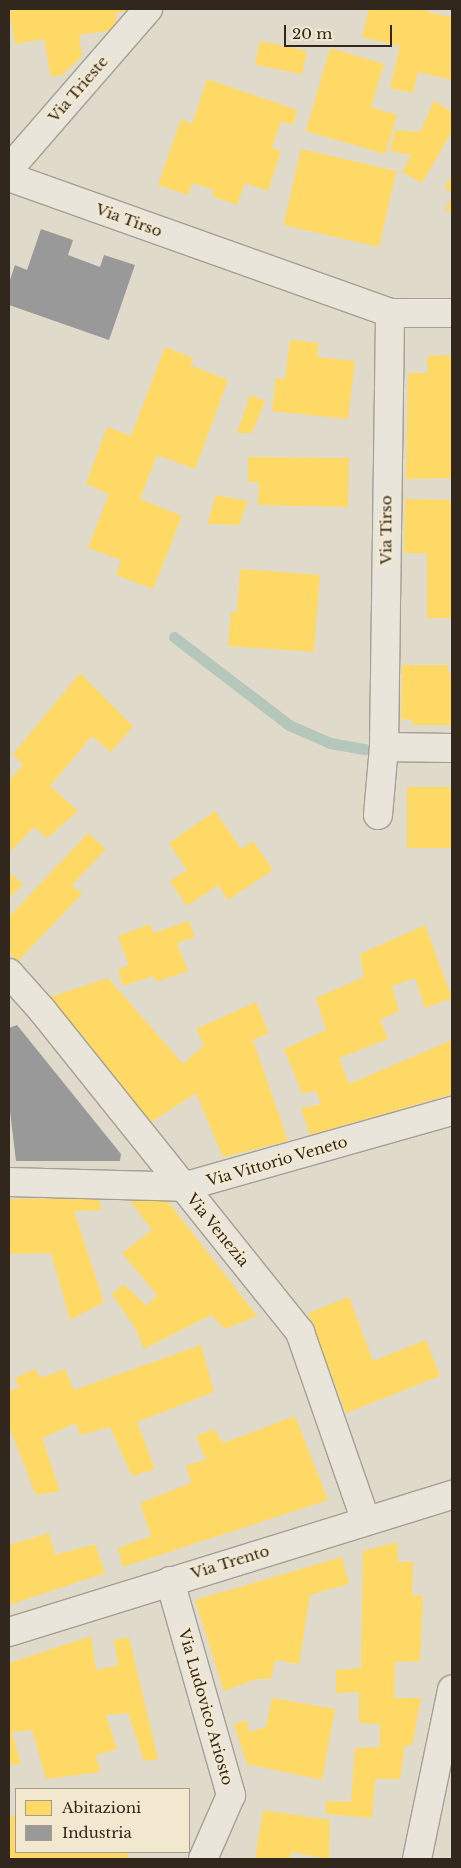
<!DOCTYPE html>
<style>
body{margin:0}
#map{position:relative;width:461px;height:1868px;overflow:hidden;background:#e0daca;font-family:"Libre Baskerville",serif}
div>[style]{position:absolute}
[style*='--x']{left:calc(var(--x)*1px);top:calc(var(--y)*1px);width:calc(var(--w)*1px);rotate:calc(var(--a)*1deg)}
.homes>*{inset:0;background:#ffd966;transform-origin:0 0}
.industry>*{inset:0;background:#999}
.stream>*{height:11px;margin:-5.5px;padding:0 5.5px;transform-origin:5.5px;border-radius:5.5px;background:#b5c6bb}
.roads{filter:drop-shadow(1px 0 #a59f94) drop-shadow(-1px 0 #a59f94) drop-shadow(0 1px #a59f94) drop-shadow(0 -1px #a59f94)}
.minor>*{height:28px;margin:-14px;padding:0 14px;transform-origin:14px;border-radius:14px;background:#e9e5db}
.tertiary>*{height:28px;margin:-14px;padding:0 14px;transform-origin:14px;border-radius:14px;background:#e9e5db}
span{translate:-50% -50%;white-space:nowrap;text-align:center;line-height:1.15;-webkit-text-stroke:5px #f2e8cf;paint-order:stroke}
.street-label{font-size:15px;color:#32271d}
.frame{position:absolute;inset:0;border:10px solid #32271d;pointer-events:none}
.legend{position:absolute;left:15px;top:1788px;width:175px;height:65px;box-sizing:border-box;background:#f2e8cf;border:1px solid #a59b88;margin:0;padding:6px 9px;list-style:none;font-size:15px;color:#32271d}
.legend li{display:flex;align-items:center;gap:10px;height:25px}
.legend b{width:25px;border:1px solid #a59b88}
.scale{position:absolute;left:284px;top:25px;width:108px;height:22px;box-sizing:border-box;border:2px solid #32271d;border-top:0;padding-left:6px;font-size:15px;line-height:18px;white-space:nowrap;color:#32271d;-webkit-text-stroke:4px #f2e8cf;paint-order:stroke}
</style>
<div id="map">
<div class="homes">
<div style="clip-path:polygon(9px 9px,134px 9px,134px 10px,115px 13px,118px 29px,79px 35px,82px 56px,62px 75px,51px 77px,44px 39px,15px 44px)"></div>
<div style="clip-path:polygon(369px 9px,426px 9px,430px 13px,452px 17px,452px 80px,418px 72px,413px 93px,390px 88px,400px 46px,362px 37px)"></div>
<div style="left:260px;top:41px;width:48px;height:24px;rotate:12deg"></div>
<div style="clip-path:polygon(330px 48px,384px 64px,371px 107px,397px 115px,385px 154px,306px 131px)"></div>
<div style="clip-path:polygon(207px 79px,297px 110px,293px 125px,281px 121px,272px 148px,281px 151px,268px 191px,245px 183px,237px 205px,212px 196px,214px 190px,192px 183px,188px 195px,158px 185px,181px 119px,192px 124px)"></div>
<div style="clip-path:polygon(434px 101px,452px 112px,452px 131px,422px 183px,402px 172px,411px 155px,390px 151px,395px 130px,420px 132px)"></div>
<div style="left:301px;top:149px;width:98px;height:78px;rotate:13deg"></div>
<div style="clip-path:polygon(452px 175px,452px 193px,444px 187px)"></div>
<div style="clip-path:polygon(452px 198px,452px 213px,445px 209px)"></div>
<div style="clip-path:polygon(290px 340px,319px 343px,317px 357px,355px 361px,348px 419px,272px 411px,276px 378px,285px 379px)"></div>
<div style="clip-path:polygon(165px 347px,193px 358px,190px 365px,228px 380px,195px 469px,157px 455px,140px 499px,182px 516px,153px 589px,116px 575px,121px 560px,88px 548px,109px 494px,86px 484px,107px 427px,131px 436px)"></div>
<div style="clip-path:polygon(452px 355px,452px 478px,406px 479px,408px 373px,428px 373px,427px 356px)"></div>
<div style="clip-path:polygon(250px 395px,265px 401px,252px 433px,237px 433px)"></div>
<div style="clip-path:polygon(248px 457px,349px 458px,348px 507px,258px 505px,259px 482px,248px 482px)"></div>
<div style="clip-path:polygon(216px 495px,248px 501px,239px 525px,207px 524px)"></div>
<div style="clip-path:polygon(405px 499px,452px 500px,452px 618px,427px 618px,427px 553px,404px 553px)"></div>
<div style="clip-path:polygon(240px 569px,320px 575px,314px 652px,228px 646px,231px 612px,237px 612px)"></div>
<div style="clip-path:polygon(402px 665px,448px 665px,448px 673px,452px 673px,452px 725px,412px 725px,412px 720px,401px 719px)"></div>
<div style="clip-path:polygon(80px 673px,133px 726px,111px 752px,92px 736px,50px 786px,78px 811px,47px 838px,34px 827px,9px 853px,9px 781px,23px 765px,13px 754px)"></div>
<div style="left:407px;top:787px;width:45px;height:61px"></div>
<div style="clip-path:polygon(215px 811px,241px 849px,253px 841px,273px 870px,228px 900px,218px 885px,187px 906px,170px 881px,187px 870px,169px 843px)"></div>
<div style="clip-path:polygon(88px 833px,106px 849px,72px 885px,82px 894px,17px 962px,9px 952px,9px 917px)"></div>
<div style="clip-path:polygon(9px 872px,23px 884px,9px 898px)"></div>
<div style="clip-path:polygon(189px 921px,195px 937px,177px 943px,188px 971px,156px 982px,153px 976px,123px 986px,118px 970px,129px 965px,118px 936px,150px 924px,153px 933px)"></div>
<div style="clip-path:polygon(425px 925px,452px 998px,425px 1008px,415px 978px,392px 986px,399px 1011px,380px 1020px,388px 1039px,339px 1058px,349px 1084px,452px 1040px,452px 1094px,310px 1135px,301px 1108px,321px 1104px,316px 1091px,302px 1093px,284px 1049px,326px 1030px,316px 998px,364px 977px,360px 954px)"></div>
<div style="clip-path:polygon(108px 978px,183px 1064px,204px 1045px,196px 1029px,256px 1002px,269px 1033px,253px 1040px,288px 1141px,223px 1157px,196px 1093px,151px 1122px,47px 998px)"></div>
<div style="clip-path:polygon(99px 1198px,101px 1210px,74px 1211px,104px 1302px,70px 1320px,51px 1253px,9px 1254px,9px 1199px)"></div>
<div style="clip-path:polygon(128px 1198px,166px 1199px,257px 1316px,225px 1329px,211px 1315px,144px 1349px,136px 1329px,112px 1294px,123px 1284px,147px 1306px,157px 1295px,122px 1253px,152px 1230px)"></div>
<div style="clip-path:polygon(349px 1297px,373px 1361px,426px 1340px,440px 1376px,346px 1413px,308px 1313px)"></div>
<div style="clip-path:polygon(201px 1345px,214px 1392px,137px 1422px,155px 1469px,132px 1476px,110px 1427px,80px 1435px,76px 1423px,42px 1438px,60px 1491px,36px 1495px,9px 1426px,9px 1391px,19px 1387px,15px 1378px,36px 1369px,40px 1378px,65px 1369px,74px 1390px)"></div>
<div style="clip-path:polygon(295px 1416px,328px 1500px,123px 1567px,118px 1548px,151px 1536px,140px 1503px,191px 1483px,186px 1465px,206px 1460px,196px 1436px,214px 1429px,223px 1443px)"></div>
<div style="clip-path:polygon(49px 1533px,55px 1555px,95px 1544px,105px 1573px,9px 1605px,9px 1545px)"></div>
<div style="clip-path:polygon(397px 1542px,398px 1562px,413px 1562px,412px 1595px,423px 1596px,420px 1661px,395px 1662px,394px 1698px,421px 1698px,412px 1746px,405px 1745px,400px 1779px,375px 1779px,372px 1818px,326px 1814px,326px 1801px,351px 1802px,355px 1748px,380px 1747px,380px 1724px,359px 1723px,359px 1692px,336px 1693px,336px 1670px,361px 1668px,363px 1551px)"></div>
<div style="clip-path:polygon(342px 1557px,349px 1584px,310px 1595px,299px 1664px,275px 1660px,271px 1679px,256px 1679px,224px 1691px,195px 1600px)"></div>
<div style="clip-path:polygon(91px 1636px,96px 1670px,118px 1665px,114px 1640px,129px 1637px,158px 1759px,144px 1761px,128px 1713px,106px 1715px,117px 1749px,96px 1755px,100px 1772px,46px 1779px,32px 1730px,12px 1732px,21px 1764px,9px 1765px,9px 1663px)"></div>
<div style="clip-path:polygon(272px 1698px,335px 1709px,322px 1780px,247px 1764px,234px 1724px,246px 1720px,249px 1732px,266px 1727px)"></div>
<div style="clip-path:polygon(263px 1810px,330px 1820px,329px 1859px,291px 1852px,291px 1859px,255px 1859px)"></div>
<div style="clip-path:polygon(16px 1815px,16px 1852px,127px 1852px,129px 1859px,9px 1859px,9px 1818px)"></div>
</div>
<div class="industry">
<div style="clip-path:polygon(41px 229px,73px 240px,68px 255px,100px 267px,104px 255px,135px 265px,109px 340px,9px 305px,9px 283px,15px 265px,27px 270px)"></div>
<div style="clip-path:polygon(17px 1025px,121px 1154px,120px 1161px,16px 1161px,9px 1103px,9px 1028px)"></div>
</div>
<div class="stream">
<div style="--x:174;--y:637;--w:145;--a:37.4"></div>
<div style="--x:289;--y:725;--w:45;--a:23.7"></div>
<div style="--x:330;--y:743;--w:36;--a:10"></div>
</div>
<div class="roads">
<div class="minor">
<div style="--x:9;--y:169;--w:212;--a:-49"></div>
<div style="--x:9;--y:177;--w:405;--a:19.6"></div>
<div style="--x:390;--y:313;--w:62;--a:0"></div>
<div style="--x:384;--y:747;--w:68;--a:0.8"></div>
<div style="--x:378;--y:815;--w:68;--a:-85"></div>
<div style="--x:384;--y:747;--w:434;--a:-89.2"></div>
<div style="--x:9;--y:973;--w:50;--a:48.3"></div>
<div style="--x:42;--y:1010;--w:413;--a:51.3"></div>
<div style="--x:300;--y:1332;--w:200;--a:70.8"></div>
<div style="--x:9;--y:1182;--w:174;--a:1.6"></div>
<div style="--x:183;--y:1187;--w:280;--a:-15.8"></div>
<div style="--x:170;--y:1581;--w:223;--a:74.1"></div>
<div style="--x:231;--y:1795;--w:70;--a:113.6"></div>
<div style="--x:417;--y:1859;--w:173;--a:-78.3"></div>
</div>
<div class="tertiary">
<div style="--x:9;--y:1632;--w:464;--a:-17.2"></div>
</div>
</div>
<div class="street-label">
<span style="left:78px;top:89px;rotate:-49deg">Via Trieste</span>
<span style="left:129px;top:220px;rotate:20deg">Via Tirso</span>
<span style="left:386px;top:530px;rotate:-90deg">Via Tirso</span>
<span style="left:277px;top:1161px;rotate:-16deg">Via Vittorio Veneto</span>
<span style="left:218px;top:1230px;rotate:51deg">Via Venezia</span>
<span style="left:230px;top:1562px;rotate:-17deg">Via Trento</span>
<span style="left:206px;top:1707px;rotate:74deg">Via Ludovico Ariosto</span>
</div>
<div class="frame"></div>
<ul class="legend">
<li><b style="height:14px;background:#ffd966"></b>Abitazioni</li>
<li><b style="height:14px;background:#999"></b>Industria</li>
</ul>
<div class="scale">20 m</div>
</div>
